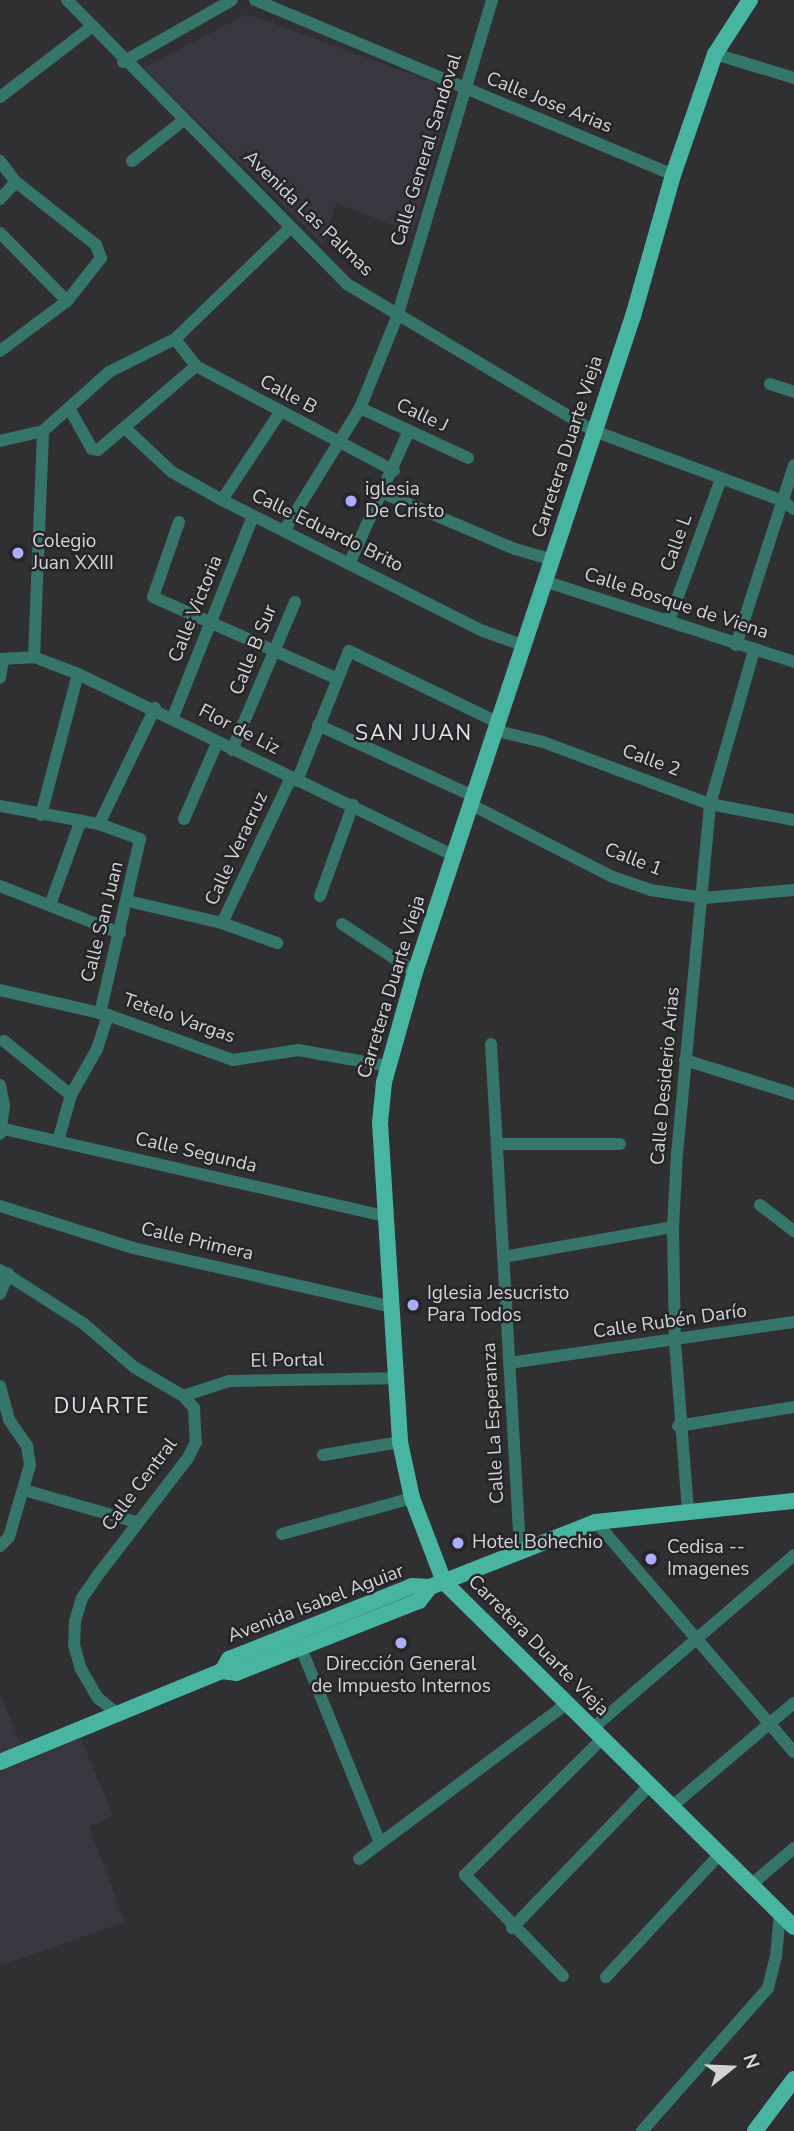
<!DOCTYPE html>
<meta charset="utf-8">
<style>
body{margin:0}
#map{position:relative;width:794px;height:2131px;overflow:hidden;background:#302f32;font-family:"Nunito Sans",sans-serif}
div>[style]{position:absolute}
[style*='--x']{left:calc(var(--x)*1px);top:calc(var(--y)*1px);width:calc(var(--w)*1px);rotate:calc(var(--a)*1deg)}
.built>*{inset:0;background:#38363f}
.minor>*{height:12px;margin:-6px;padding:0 6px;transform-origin:6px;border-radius:6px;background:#367569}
.major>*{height:16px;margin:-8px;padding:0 8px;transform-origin:8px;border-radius:8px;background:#48b5a0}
.dots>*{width:19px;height:19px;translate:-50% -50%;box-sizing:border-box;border:4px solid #262528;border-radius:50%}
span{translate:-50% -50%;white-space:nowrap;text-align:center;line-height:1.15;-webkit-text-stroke:5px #262528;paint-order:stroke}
.street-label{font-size:19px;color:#d4d3d6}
.poi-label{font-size:19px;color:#d4d3d6}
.left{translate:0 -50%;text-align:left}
.neighbourhood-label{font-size:21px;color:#e4e3e7;letter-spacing:2px}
.north{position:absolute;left:696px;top:2033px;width:70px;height:70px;-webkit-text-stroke:5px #262528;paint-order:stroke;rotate:72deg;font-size:19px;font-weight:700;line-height:28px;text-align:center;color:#d4d3d6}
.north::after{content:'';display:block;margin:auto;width:24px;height:32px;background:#d4d3d6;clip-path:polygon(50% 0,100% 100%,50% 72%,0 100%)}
</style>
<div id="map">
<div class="built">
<div style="clip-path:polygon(247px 14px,455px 90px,413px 233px,336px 203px,323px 244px,143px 68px)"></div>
<div style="clip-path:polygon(0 1693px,21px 1745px,0 1753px)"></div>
<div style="clip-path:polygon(81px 1738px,113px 1816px,89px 1827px,125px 1922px,0 1966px,0 1771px)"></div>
</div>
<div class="minor">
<div style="--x:67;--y:0;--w:399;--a:45.4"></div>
<div style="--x:347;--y:284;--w:287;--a:30.8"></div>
<div style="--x:594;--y:431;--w:199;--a:20.3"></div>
<div style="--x:781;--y:500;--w:16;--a:35"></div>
<div style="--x:255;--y:0;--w:453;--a:22.7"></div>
<div style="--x:715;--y:54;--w:83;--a:16.9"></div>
<div style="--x:123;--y:62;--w:125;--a:-29.6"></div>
<div style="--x:0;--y:97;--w:113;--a:-37.5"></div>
<div style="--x:0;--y:161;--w:26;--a:53"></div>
<div style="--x:16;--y:182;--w:102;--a:38.2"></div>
<div style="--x:96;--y:245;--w:14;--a:69"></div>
<div style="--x:101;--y:258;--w:55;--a:128.3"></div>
<div style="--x:67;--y:301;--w:84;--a:143.3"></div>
<div style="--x:132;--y:161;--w:66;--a:-38.3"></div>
<div style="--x:0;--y:199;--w:23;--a:-47"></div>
<div style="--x:0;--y:233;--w:95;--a:45.4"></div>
<div style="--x:175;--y:339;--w:34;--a:52"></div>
<div style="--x:196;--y:366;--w:224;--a:27.9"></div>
<div style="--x:770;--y:384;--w:25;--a:18"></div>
<div style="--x:69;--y:408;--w:47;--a:60.7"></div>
<div style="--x:92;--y:449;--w:6;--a:9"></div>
<div style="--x:98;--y:450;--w:129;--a:-40.6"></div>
<div style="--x:360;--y:408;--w:119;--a:24.8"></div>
<div style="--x:126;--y:429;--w:63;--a:43.1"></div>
<div style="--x:172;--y:472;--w:57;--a:29.2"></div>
<div style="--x:222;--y:500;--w:292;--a:26.7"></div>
<div style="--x:483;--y:631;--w:45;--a:19.7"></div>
<div style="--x:0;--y:441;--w:44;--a:-13.1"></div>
<div style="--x:43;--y:431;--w:89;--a:-41.8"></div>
<div style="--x:109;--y:372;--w:74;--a:-26.6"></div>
<div style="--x:175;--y:339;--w:160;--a:-44"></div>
<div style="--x:383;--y:493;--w:143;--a:23"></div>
<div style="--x:515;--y:549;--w:40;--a:16"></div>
<div style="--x:222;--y:500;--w:103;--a:-56.5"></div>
<div style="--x:179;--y:522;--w:79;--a:109.1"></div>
<div style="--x:153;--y:597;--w:200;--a:23.9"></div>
<div style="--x:284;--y:531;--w:145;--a:-58.3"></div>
<div style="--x:360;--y:408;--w:98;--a:-67.9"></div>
<div style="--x:397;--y:317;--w:331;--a:-73.3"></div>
<div style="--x:349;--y:564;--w:144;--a:-65.8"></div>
<div style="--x:547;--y:582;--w:260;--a:17.9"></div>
<div style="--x:669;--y:621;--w:151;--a:-69.9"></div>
<div style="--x:736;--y:645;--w:189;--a:-72.1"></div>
<div style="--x:34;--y:657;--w:226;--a:-87.7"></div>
<div style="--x:0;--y:659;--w:34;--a:-3"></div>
<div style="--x:34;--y:657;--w:47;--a:21.1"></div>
<div style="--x:78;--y:674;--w:419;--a:25.8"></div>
<div style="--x:0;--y:678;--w:19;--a:-81"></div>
<div style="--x:173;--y:717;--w:216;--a:-68.3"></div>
<div style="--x:318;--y:725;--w:173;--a:24.6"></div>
<div style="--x:497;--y:731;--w:47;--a:13.4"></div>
<div style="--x:543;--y:742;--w:178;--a:20.4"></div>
<div style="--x:710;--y:804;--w:86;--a:10.8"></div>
<div style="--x:232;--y:750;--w:161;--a:-66.9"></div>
<div style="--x:297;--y:781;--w:140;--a:-68.2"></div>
<div style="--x:349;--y:651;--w:166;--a:25.6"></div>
<div style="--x:472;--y:805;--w:158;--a:27.1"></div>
<div style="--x:613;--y:877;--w:39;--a:19"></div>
<div style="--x:650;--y:890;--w:55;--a:8.4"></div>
<div style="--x:704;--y:898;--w:90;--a:-5.1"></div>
<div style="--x:0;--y:806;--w:101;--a:10.3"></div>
<div style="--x:99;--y:824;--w:44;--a:20.1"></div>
<div style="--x:140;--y:839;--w:179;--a:102.9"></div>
<div style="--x:41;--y:815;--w:146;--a:-75.3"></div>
<div style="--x:184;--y:819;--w:83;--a:-66.5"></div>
<div style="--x:99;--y:824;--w:129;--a:-64.2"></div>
<div style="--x:0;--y:886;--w:129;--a:21.4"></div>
<div style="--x:320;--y:896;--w:97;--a:-70.1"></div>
<div style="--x:128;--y:901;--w:97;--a:13.2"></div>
<div style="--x:222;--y:923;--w:59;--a:20"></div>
<div style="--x:50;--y:905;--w:90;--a:-70"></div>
<div style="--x:222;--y:923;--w:161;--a:-64.6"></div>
<div style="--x:342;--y:924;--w:87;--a:33.3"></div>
<div style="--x:0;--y:990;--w:111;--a:13"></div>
<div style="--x:108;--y:1015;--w:133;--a:19.8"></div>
<div style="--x:233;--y:1060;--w:66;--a:-8.7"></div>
<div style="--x:298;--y:1050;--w:91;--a:10.1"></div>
<div style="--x:4;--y:1041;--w:86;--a:38.9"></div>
<div style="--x:491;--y:1044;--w:506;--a:86.71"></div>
<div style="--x:685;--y:1060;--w:114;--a:17.3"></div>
<div style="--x:0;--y:1085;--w:21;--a:79"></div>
<div style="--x:4;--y:1106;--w:28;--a:98"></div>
<div style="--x:0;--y:1128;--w:393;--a:12.9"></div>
<div style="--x:58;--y:1141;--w:48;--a:-74.2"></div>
<div style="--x:71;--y:1095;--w:53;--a:-60.5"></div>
<div style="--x:97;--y:1049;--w:36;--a:-72"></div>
<div style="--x:497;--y:1144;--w:123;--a:0"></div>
<div style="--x:760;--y:1205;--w:43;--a:37.4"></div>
<div style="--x:0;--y:1206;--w:139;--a:17.5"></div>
<div style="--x:133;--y:1248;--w:262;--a:12.8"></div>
<div style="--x:503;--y:1257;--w:173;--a:-10"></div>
<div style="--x:0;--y:1270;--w:100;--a:32.7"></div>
<div style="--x:84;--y:1324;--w:66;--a:40.7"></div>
<div style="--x:134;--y:1367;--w:57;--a:30.6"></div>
<div style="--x:183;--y:1396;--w:16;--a:47"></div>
<div style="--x:194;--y:1408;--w:34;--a:87"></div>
<div style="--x:196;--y:1442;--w:18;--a:117"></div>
<div style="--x:188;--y:1458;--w:148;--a:127.6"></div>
<div style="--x:98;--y:1575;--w:28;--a:125"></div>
<div style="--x:82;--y:1598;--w:24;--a:107"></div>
<div style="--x:75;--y:1621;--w:24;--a:92"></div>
<div style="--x:74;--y:1645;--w:25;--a:74"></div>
<div style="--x:81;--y:1669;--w:34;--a:60"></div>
<div style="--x:98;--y:1698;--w:26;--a:39"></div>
<div style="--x:0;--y:1294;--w:22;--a:-68"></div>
<div style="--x:509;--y:1363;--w:288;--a:-8.2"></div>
<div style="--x:0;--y:1386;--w:35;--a:75"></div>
<div style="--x:9;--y:1420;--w:32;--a:55"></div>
<div style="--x:27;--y:1446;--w:19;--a:81"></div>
<div style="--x:30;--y:1465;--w:75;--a:106.3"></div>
<div style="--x:9;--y:1537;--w:13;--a:135"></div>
<div style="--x:183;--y:1396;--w:48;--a:-18.1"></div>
<div style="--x:229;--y:1381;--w:164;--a:-1"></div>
<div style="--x:678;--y:1426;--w:118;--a:-9.3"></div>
<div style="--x:323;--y:1455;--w:78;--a:-9.6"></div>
<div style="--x:24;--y:1490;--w:116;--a:15.9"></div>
<div style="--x:688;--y:1511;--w:169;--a:-94.4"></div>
<div style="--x:675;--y:1343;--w:116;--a:-91"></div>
<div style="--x:673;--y:1227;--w:73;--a:-86.9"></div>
<div style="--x:677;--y:1154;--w:352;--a:-84.6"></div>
<div style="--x:710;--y:804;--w:159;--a:-74"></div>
<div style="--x:596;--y:1522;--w:303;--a:49.3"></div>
<div style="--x:282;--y:1534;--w:135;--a:-15.5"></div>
<div style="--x:301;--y:1648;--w:210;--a:67.9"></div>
<div style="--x:593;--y:1728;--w:265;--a:-40.7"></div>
<div style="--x:670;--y:1808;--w:162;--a:-40.3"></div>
<div style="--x:359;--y:1859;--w:259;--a:-36.8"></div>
<div style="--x:752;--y:1884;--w:55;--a:-40.6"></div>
<div style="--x:512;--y:1928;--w:196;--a:-46"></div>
<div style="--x:563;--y:1976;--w:141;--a:-134.1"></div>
<div style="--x:465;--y:1875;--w:193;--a:-44.8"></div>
<div style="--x:606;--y:1977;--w:168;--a:-47.2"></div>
<div style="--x:642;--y:2131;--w:191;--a:-48.6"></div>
<div style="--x:768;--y:1988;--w:32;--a:-76"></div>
<div style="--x:776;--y:1957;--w:44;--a:-84.8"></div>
</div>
<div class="major">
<div style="--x:750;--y:0;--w:64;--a:122.9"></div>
<div style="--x:715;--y:54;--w:128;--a:109.1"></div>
<div style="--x:673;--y:175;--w:147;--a:105.8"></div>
<div style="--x:633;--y:316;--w:691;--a:108.38"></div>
<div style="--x:415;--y:972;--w:114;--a:105.7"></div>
<div style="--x:384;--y:1082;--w:41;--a:95.6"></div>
<div style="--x:380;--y:1123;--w:320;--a:86.4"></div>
<div style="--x:400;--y:1442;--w:57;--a:77.9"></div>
<div style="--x:412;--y:1498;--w:90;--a:69.1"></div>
<div style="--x:444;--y:1582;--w:491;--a:44.6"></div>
<div style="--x:222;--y:1671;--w:14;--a:-60"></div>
<div style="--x:229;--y:1659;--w:197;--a:-21.7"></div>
<div style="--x:412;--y:1586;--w:18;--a:3"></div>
<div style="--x:430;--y:1587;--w:178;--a:-21.4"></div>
<div style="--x:596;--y:1522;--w:199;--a:-6.1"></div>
<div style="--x:0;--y:1762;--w:240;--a:-22.3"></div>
<div style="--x:222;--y:1671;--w:14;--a:8"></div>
<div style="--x:236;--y:1673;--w:197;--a:-21.5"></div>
<div style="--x:419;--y:1601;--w:18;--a:-52"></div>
<div style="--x:755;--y:2131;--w:65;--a:-53.1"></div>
</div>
<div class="dots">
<div style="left:351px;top:501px;background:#abaffb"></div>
<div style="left:18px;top:553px;background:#abaffb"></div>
<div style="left:413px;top:1305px;background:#abaffb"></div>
<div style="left:458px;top:1543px;background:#abaffb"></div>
<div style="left:651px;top:1559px;background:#abaffb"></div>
<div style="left:401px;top:1643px;background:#abaffb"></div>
</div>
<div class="street-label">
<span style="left:549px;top:103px;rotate:22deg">Calle Jose Arias</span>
<span style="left:427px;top:150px;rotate:-73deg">Calle General Sandoval</span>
<span style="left:308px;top:214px;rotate:44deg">Avenida Las Palmas</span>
<span style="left:288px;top:395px;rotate:28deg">Calle B</span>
<span style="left:422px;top:416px;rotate:25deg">Calle J</span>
<span style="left:568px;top:447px;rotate:-72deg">Carretera Duarte Vieja</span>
<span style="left:327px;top:531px;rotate:26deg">Calle Eduardo Brito</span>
<span style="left:677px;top:543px;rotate:-70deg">Calle L</span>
<span style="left:676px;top:604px;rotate:18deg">Calle Bosque de Viena</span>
<span style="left:196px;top:609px;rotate:-68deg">Calle Victoria</span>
<span style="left:254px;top:650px;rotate:-68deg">Calle B Sur</span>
<span style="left:239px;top:730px;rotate:27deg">Flor de Liz</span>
<span style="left:651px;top:761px;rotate:20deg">Calle 2</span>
<span style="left:237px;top:849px;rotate:-65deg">Calle Veracruz</span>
<span style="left:633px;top:860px;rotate:21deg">Calle 1</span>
<span style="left:103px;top:922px;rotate:-76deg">Calle San Juan</span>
<span style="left:392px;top:987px;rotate:-73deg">Carretera Duarte Vieja</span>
<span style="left:179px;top:1019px;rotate:19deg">Tetelo Vargas</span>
<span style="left:666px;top:1076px;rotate:-85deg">Calle Desiderio Arias</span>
<span style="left:196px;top:1153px;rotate:13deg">Calle Segunda</span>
<span style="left:197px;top:1242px;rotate:13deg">Calle Primera</span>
<span style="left:670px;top:1322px;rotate:-8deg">Calle Rubén Darío</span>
<span style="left:287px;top:1361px;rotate:-1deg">El Portal</span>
<span style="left:494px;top:1423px;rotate:-93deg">Calle La Esperanza</span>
<span style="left:140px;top:1485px;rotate:-53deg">Calle Central</span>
<span style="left:316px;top:1604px;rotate:-21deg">Avenida Isabel Aguiar</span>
<span style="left:538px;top:1646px;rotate:45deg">Carretera Duarte Vieja</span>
</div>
<div class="poi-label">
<span class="left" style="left:365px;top:501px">iglesia<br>De Cristo</span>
<span class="left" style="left:32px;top:553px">Colegio<br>Juan XXIII</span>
<span class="left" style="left:427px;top:1305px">Iglesia Jesucristo<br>Para Todos</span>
<span class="left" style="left:472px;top:1543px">Hotel Bohechio</span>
<span class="left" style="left:667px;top:1559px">Cedisa --<br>Imagenes</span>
<span style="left:401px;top:1676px">Dirección General<br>de Impuesto Internos</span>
</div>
<div class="neighbourhood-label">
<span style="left:414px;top:733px">SAN JUAN</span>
<span style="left:102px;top:1406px">DUARTE</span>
</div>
<div class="north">N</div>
</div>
